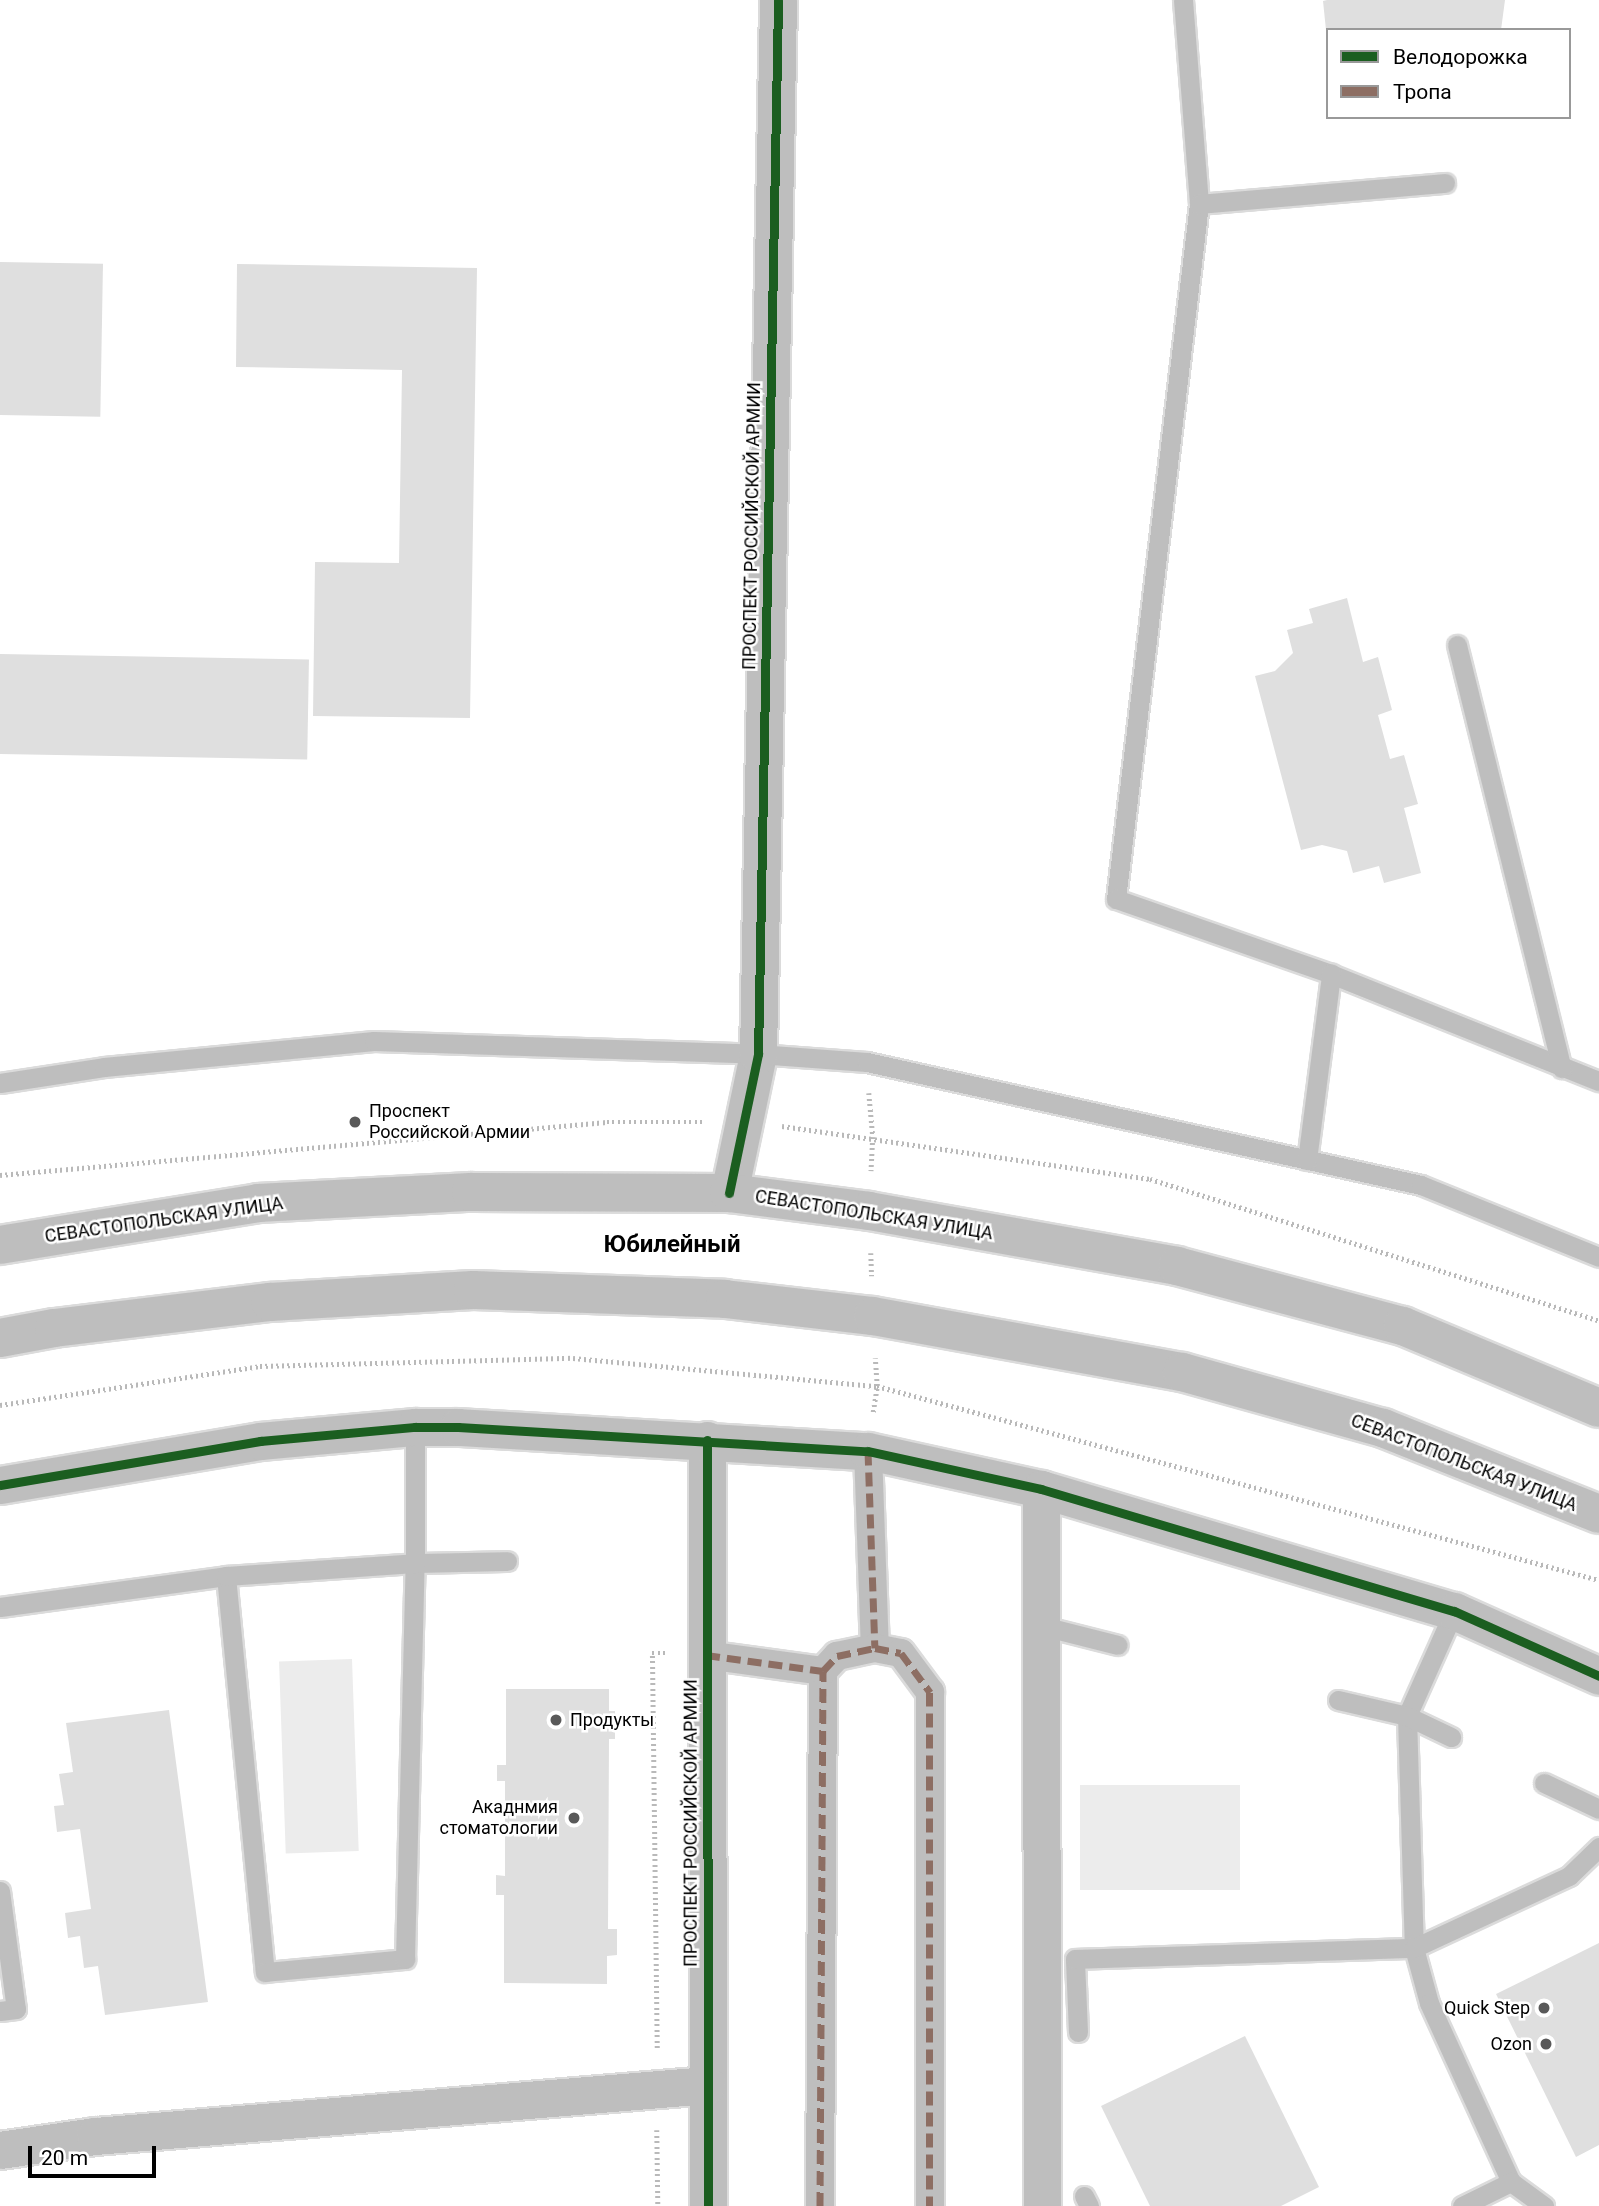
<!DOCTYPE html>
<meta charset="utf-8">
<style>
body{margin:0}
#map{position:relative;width:1599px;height:2206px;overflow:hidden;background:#fff;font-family:Roboto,sans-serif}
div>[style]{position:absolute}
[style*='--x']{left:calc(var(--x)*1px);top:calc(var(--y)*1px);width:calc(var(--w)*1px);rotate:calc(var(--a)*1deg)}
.green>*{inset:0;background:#ececec;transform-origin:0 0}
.building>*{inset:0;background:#dfdfdf;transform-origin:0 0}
.path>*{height:4.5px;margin-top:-2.25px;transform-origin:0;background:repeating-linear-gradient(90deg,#b9b9b9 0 2px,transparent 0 5.5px)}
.roads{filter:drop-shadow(2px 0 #dbdbdb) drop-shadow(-2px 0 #dbdbdb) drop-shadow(0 2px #dbdbdb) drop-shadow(0 -2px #dbdbdb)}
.service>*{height:19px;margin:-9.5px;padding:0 9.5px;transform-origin:9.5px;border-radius:9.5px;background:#bebebe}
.pedestrian>*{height:28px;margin:-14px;padding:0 14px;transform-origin:14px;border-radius:14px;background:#bebebe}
.minor>*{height:37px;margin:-18.5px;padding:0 18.5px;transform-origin:18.5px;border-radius:18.5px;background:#bebebe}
.primary>*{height:38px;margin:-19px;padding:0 19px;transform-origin:19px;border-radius:19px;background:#bebebe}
.quiet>*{height:7px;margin-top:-3.5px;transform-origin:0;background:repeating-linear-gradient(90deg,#8d6e63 0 14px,transparent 0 21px)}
.cycleway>*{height:9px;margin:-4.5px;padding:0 4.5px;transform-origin:4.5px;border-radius:4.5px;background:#1b5e20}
.dots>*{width:19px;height:19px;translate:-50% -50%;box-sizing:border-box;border:4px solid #fff;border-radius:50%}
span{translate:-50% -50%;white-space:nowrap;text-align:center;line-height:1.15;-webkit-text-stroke:5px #fff;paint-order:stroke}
.street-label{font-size:18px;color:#000}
.poi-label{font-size:18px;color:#000}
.left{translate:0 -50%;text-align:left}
.right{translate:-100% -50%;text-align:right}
.district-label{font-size:24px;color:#000;font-weight:700}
.legend{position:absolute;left:1326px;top:28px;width:245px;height:91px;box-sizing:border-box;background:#fff;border:2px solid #999;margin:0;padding:9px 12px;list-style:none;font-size:21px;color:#000}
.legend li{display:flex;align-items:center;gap:14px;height:35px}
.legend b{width:35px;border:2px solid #999}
.scale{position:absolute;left:28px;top:2146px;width:128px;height:32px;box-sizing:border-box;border:4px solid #000;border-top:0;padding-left:9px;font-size:21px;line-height:24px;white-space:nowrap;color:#000;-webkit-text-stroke:5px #fff;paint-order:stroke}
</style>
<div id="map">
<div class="green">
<div style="left:352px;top:1659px;width:192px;height:73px;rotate:88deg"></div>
<div style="left:1080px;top:1785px;width:160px;height:105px"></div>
</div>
<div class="building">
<div style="clip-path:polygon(1327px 0,1505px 0,1501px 30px,1326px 30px,1323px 1px)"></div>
<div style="left:0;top:262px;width:103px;height:153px;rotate:1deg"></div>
<div style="clip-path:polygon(237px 264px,477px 268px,470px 718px,313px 716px,315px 562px,399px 563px,402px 370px,236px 367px)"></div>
<div style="clip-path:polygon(1347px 598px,1363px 662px,1378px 657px,1392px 710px,1378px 715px,1390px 759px,1404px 755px,1418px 804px,1404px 808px,1421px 873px,1384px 883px,1379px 866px,1353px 873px,1347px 851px,1322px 845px,1301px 850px,1255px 676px,1275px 671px,1293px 653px,1287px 630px,1313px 623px,1309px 609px)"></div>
<div style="left:0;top:654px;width:309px;height:100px;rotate:1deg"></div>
<div style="clip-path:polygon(506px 1689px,609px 1689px,609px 1711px,615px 1711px,615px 1739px,609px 1739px,608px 1929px,617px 1929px,617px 1955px,607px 1956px,607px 1984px,504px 1983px,504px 1895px,496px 1895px,496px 1875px,505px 1876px,505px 1781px,497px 1781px,497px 1765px,506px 1765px)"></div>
<div style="clip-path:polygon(169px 1710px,208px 2002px,105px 2015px,98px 1966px,84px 1968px,80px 1936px,68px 1938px,65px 1913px,91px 1909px,80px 1829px,57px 1832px,54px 1806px,64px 1805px,59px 1774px,73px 1772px,66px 1723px)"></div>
<div style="clip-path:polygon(1599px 1943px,1599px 2145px,1576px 2157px,1496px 1994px)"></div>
<div style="clip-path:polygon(1245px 2036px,1319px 2187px,1281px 2206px,1150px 2206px,1101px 2106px)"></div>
</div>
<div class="path">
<div style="--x:869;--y:1093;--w:44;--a:84.8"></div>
<div style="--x:873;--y:1137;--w:34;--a:93"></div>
<div style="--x:782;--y:1126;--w:372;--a:8.2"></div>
<div style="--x:1150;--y:1179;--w:471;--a:17.5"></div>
<div style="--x:0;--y:1175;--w:609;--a:-4.99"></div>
<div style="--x:607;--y:1122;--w:97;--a:0"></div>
<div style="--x:871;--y:1253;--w:23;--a:88"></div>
<div style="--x:0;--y:1405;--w:263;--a:-8.5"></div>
<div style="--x:260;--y:1366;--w:313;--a:-1.5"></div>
<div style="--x:573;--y:1358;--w:305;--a:5.3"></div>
<div style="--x:877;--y:1386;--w:748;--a:15.04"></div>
<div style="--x:873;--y:1412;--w:26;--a:-81"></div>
<div style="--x:877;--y:1386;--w:28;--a:-94"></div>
<div style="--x:657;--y:2048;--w:395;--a:-90.7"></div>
<div style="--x:652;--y:1653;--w:17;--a:0"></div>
<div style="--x:657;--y:2130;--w:76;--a:89.2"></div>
</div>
<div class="roads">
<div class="service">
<div style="--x:1183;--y:0;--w:205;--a:85.5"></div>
<div style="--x:1199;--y:204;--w:700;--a:96.81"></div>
<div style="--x:1116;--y:899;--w:228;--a:19.2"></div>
<div style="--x:1331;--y:974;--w:289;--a:21.8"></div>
<div style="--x:1199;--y:204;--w:247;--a:-4.9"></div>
<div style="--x:1457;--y:645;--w:436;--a:76.1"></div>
<div style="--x:0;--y:1083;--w:105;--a:-8.7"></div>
<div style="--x:104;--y:1067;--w:271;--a:-5.5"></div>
<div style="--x:374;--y:1041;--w:384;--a:1.9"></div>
<div style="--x:758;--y:1054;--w:109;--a:4.2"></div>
<div style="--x:867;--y:1062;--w:567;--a:12.52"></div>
<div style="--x:1421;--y:1185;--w:192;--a:22"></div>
<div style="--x:1307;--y:1160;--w:188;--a:-82.6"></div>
<div style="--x:226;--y:1576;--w:398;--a:84.4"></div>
<div style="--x:265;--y:1972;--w:141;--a:-5.3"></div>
<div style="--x:405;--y:1959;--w:396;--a:-88.6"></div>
<div style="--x:415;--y:1563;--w:92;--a:-1.2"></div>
<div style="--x:0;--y:1607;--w:228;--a:-7.8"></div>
<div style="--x:226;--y:1576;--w:189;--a:-3.9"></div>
<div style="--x:415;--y:1563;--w:136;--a:-90"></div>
<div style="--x:1454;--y:1611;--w:115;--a:114.1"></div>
<div style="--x:1407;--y:1716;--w:232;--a:88.3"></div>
<div style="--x:1414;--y:1948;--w:57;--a:74.7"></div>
<div style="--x:1429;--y:2003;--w:197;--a:65.4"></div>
<div style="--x:1511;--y:2182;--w:41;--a:36"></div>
<div style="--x:1039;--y:1625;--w:81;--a:14.2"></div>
<div style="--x:1338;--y:1700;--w:71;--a:13.1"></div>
<div style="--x:1407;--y:1716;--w:49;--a:25.5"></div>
<div style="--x:1544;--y:1783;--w:61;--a:25.3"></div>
<div style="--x:0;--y:1891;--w:119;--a:82.3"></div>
<div style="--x:16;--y:2009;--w:16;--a:173"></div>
<div style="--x:1078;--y:2032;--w:73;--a:-92.4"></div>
<div style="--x:1075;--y:1959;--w:339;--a:-1.9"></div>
<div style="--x:1414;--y:1948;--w:171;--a:-24.9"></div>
<div style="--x:1569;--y:1876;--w:42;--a:-44"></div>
<div style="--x:1084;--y:2196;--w:11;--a:63"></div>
<div style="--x:1462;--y:2206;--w:55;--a:-26.1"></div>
</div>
<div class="pedestrian">
<div style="--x:868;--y:1451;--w:197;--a:88"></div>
<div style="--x:706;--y:1655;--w:118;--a:7.8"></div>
<div style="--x:820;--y:2206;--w:535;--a:-89.68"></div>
<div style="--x:823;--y:1671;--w:21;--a:-47"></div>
<div style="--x:837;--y:1656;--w:39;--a:-12"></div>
<div style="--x:875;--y:1648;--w:26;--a:11"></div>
<div style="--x:901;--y:1653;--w:49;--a:53.4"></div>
<div style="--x:930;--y:1692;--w:514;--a:90"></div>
</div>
<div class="minor">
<div style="--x:729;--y:1193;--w:142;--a:-78.2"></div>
<div style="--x:758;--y:1054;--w:1054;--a:-88.91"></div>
<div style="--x:707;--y:1440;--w:766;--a:89.93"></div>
<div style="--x:0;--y:1485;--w:264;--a:-9.6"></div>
<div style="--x:260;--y:1441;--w:156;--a:-5.2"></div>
<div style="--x:415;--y:1427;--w:43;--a:0"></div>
<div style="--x:458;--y:1427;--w:411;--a:3.4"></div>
<div style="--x:868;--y:1451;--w:177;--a:12.4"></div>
<div style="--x:1041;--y:1489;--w:431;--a:16.5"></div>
<div style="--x:1454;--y:1611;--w:159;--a:24.1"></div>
<div style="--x:1041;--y:1489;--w:717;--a:89.92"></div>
<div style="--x:0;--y:2150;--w:96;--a:-8.4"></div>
<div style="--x:95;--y:2136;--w:614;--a:-4.76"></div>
</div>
<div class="primary">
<div style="--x:0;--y:1245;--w:261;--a:-9.2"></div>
<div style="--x:258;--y:1203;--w:213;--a:-3"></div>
<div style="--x:471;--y:1192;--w:258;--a:0.2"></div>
<div style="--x:729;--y:1193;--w:141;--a:7.3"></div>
<div style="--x:869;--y:1211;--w:313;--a:10.1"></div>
<div style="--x:1177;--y:1266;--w:234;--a:14.9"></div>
<div style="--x:1403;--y:1326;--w:212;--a:22.7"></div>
<div style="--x:0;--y:1338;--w:55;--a:-10.5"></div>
<div style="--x:54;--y:1328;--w:218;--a:-6.9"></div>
<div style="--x:270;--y:1302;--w:203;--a:-3.4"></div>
<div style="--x:473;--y:1290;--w:252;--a:2"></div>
<div style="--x:725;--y:1299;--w:149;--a:6.6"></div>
<div style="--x:873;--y:1316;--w:314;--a:10.3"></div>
<div style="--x:1182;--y:1372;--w:209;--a:15.6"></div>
<div style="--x:1383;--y:1428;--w:232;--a:21.7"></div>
</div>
</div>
<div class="quiet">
<div style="--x:868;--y:1451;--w:197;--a:88"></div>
<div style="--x:706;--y:1655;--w:118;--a:7.8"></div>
<div style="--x:820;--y:2206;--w:535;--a:-89.68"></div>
<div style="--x:823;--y:1671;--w:21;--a:-47"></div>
<div style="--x:837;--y:1656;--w:39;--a:-12"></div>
<div style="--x:875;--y:1648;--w:26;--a:11"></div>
<div style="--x:901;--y:1653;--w:49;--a:53.4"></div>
<div style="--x:930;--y:1692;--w:514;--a:90"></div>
</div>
<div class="cycleway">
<div style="--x:729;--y:1193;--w:142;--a:-78.2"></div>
<div style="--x:758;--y:1054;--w:1054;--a:-88.91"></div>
<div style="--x:707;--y:1440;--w:766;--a:89.93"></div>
<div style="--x:0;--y:1485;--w:264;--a:-9.6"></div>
<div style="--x:260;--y:1441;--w:156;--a:-5.2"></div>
<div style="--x:415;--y:1427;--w:43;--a:0"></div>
<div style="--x:458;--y:1427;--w:411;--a:3.4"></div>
<div style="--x:868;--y:1451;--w:177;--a:12.4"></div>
<div style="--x:1041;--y:1489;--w:431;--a:16.5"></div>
<div style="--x:1454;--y:1611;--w:159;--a:24.1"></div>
</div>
<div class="dots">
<div style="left:355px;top:1122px;background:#595959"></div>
<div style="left:556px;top:1720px;background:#595959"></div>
<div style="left:574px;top:1818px;background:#595959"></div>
<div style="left:1544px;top:2008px;background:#595959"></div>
<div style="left:1546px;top:2044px;background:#595959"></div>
</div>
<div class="street-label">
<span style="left:752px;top:526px;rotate:-89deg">ПРОСПЕКТ РОССИЙСКОЙ АРМИИ</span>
<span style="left:874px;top:1215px;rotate:9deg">СЕВАСТОПОЛЬСКАЯ УЛИЦА</span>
<span style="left:164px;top:1220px;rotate:-8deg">СЕВАСТОПОЛЬСКАЯ УЛИЦА</span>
<span style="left:1464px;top:1463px;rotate:21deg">СЕВАСТОПОЛЬСКАЯ УЛИЦА</span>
<span style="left:691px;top:1823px;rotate:-90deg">ПРОСПЕКТ РОССИЙСКОЙ АРМИИ</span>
</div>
<div class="poi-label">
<span class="left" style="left:369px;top:1122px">Проспект<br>Российской Армии</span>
<span class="left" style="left:570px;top:1720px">Продукты</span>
<span class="right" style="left:558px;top:1818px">Акаднмия<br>стоматологии</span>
<span class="right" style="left:1530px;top:2008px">Quick Step</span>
<span class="right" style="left:1532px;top:2044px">Ozon</span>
</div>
<div class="district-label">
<span style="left:672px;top:1245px">Юбилейный</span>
</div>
<ul class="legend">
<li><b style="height:9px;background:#1b5e20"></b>Велодорожка</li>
<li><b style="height:9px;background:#8d6e63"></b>Тропа</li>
</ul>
<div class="scale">20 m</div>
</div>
